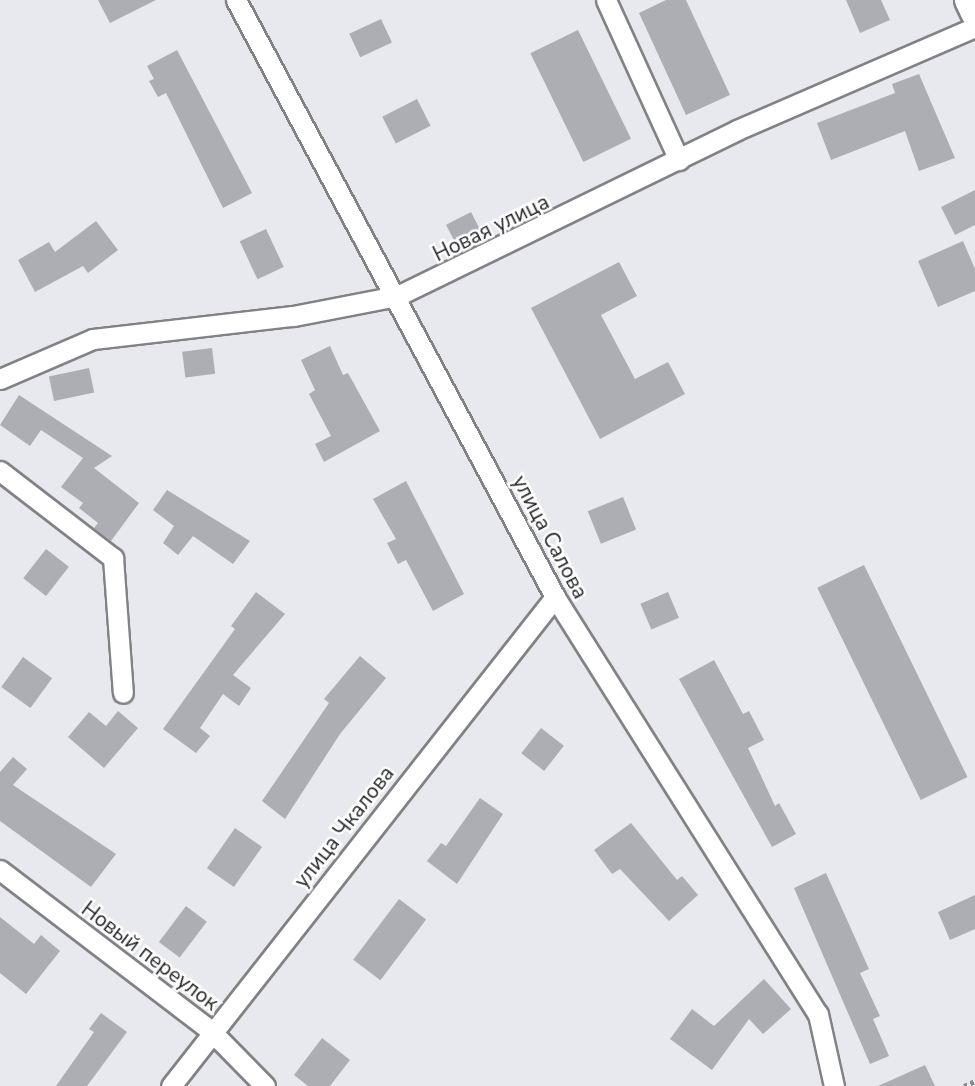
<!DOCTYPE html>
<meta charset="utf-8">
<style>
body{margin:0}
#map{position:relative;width:975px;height:1086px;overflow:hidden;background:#e7e9ee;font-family:"Nunito Sans",sans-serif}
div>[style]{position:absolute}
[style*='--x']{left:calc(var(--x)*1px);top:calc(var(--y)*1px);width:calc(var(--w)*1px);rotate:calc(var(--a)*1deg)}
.building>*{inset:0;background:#acaeb3;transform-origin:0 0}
.path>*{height:4.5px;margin-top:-2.25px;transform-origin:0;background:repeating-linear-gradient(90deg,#86888b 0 3.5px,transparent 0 7px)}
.roads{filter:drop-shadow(2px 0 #818287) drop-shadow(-2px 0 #818287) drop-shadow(0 2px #818287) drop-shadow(0 -2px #818287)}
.street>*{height:19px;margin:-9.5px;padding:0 9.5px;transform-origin:9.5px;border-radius:9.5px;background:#fff}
.secondary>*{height:28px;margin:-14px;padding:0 14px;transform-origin:14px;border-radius:14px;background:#fff}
span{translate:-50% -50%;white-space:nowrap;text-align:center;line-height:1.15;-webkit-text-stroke:5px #fff;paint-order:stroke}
.street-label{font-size:21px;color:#242527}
</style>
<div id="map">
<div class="building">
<div style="clip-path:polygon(98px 0,156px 0,110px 23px)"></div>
<div style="clip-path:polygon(666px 0,686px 0,730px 95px,686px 115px,639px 13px)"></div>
<div style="clip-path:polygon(846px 0,881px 0,890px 20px,860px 33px)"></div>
<div style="left:381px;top:19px;width:26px;height:35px;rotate:65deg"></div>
<div style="left:578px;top:30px;width:121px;height:53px;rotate:64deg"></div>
<div style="clip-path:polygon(177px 50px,252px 193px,223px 208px,166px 93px,158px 97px,149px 81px,154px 79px,147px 66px)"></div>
<div style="clip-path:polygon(919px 74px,955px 158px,919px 171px,905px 131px,831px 160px,817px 123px,895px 93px,892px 84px)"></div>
<div style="left:417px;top:99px;width:30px;height:39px;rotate:63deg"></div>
<div style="clip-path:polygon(975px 190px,975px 225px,955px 235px,941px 207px)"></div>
<div style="left:471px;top:212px;width:20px;height:28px;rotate:63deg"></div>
<div style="clip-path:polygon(96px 221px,118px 250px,88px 273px,83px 266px,35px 292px,18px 260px,49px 242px,55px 252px)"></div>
<div style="left:266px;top:229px;width:42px;height:29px;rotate:65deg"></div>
<div style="clip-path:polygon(963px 241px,975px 269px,975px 291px,938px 307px,918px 261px)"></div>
<div style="clip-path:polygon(619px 262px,637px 296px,601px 315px,635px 379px,668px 362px,685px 394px,600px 439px,531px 308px)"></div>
<div style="clip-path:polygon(330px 346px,343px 375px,348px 373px,380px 431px,324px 462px,315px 444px,331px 436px,309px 394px,315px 390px,301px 360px)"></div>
<div style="left:212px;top:348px;width:26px;height:30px;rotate:83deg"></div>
<div style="left:89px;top:368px;width:25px;height:41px;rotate:78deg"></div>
<div style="clip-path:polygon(19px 395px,112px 456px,94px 468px,139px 503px,111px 541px,94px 528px,98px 523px,79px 508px,83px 503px,61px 487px,83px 458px,41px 430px,30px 446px,0 425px)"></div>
<div style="clip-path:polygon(406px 481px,464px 594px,433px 611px,406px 560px,398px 564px,387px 543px,396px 539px,373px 499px)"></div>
<div style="clip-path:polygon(167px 490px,250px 541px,233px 564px,193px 536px,178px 555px,163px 543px,174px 526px,153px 510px)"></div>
<div style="left:623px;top:497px;width:35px;height:38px;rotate:68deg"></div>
<div style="left:46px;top:549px;width:29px;height:37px;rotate:38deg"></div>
<div style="left:864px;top:565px;width:236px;height:52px;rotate:64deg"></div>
<div style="clip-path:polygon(256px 592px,285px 614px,233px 675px,251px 688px,239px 706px,223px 694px,200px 728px,210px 736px,196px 753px,163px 729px,235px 629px,231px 626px)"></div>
<div style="left:668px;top:592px;width:28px;height:30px;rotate:67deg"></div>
<div style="clip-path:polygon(360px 656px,386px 678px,340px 734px,285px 819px,262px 801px,329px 703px,324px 699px)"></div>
<div style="left:23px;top:657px;width:36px;height:37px;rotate:36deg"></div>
<div style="clip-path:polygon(714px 660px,743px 714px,749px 711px,764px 740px,748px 748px,775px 806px,779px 803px,796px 834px,772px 847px,679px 679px)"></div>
<div style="clip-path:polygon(118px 711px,138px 728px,104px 768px,68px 737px,89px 712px,106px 726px)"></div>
<div style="left:541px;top:728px;width:29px;height:32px;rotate:38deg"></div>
<div style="clip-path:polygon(13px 757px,27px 769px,13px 785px,116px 854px,91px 887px,0 821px,0 772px)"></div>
<div style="clip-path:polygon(480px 798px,503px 814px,457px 884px,427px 861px,441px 843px,446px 846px)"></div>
<div style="clip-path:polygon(631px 823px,677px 880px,682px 876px,698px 895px,669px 921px,620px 869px,612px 874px,594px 850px)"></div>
<div style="left:235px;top:828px;width:33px;height:49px;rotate:35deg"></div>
<div style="clip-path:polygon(826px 873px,869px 969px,860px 973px,880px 1016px,873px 1019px,889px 1056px,870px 1064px,794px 888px)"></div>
<div style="clip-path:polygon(975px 895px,975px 929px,950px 940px,938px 912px)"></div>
<div style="left:399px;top:899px;width:34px;height:76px;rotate:37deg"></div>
<div style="left:186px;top:906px;width:26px;height:45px;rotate:37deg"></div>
<div style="clip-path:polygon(0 917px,34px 944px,41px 935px,60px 951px,26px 994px,0 973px)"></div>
<div style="clip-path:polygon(764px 979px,791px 1009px,763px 1034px,749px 1019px,712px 1070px,670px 1039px,692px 1009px,714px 1026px)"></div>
<div style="clip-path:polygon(101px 1013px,127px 1032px,87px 1086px,56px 1086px,94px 1032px,89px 1029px)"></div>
<div style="clip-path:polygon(322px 1038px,350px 1060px,330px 1086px,308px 1086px,294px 1075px)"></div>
<div style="clip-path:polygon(925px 1065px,935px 1086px,878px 1086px)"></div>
</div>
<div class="path">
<div style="--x:964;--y:1086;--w:12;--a:-24"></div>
</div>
<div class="roads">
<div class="street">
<div style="--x:236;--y:0;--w:677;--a:61.88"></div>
<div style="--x:555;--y:597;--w:493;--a:57.8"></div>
<div style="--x:818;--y:1014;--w:74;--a:77.5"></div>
<div style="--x:606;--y:0;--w:176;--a:65.5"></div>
<div style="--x:0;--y:379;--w:101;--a:-23.3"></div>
<div style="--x:93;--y:339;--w:201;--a:-6.6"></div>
<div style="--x:293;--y:316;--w:106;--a:-10.9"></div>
<div style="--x:397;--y:296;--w:378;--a:-26"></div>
<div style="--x:737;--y:130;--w:259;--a:-23.4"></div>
<div style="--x:0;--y:471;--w:143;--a:37.6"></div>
<div style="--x:113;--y:558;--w:135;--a:85.8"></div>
<div style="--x:0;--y:870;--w:265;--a:37.3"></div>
<div style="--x:211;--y:1031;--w:77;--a:45.5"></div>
<div style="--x:171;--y:1086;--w:622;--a:-51.86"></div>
</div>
<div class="secondary">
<div style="--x:969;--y:0;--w:14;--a:65"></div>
</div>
</div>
<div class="street-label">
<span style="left:491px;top:228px;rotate:-26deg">Новая улица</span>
<span style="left:550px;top:537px;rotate:62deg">улица Салова</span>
<span style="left:344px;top:827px;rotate:-52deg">улица Чкалова</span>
<span style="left:150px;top:956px;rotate:37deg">Новый переулок</span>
</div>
</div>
